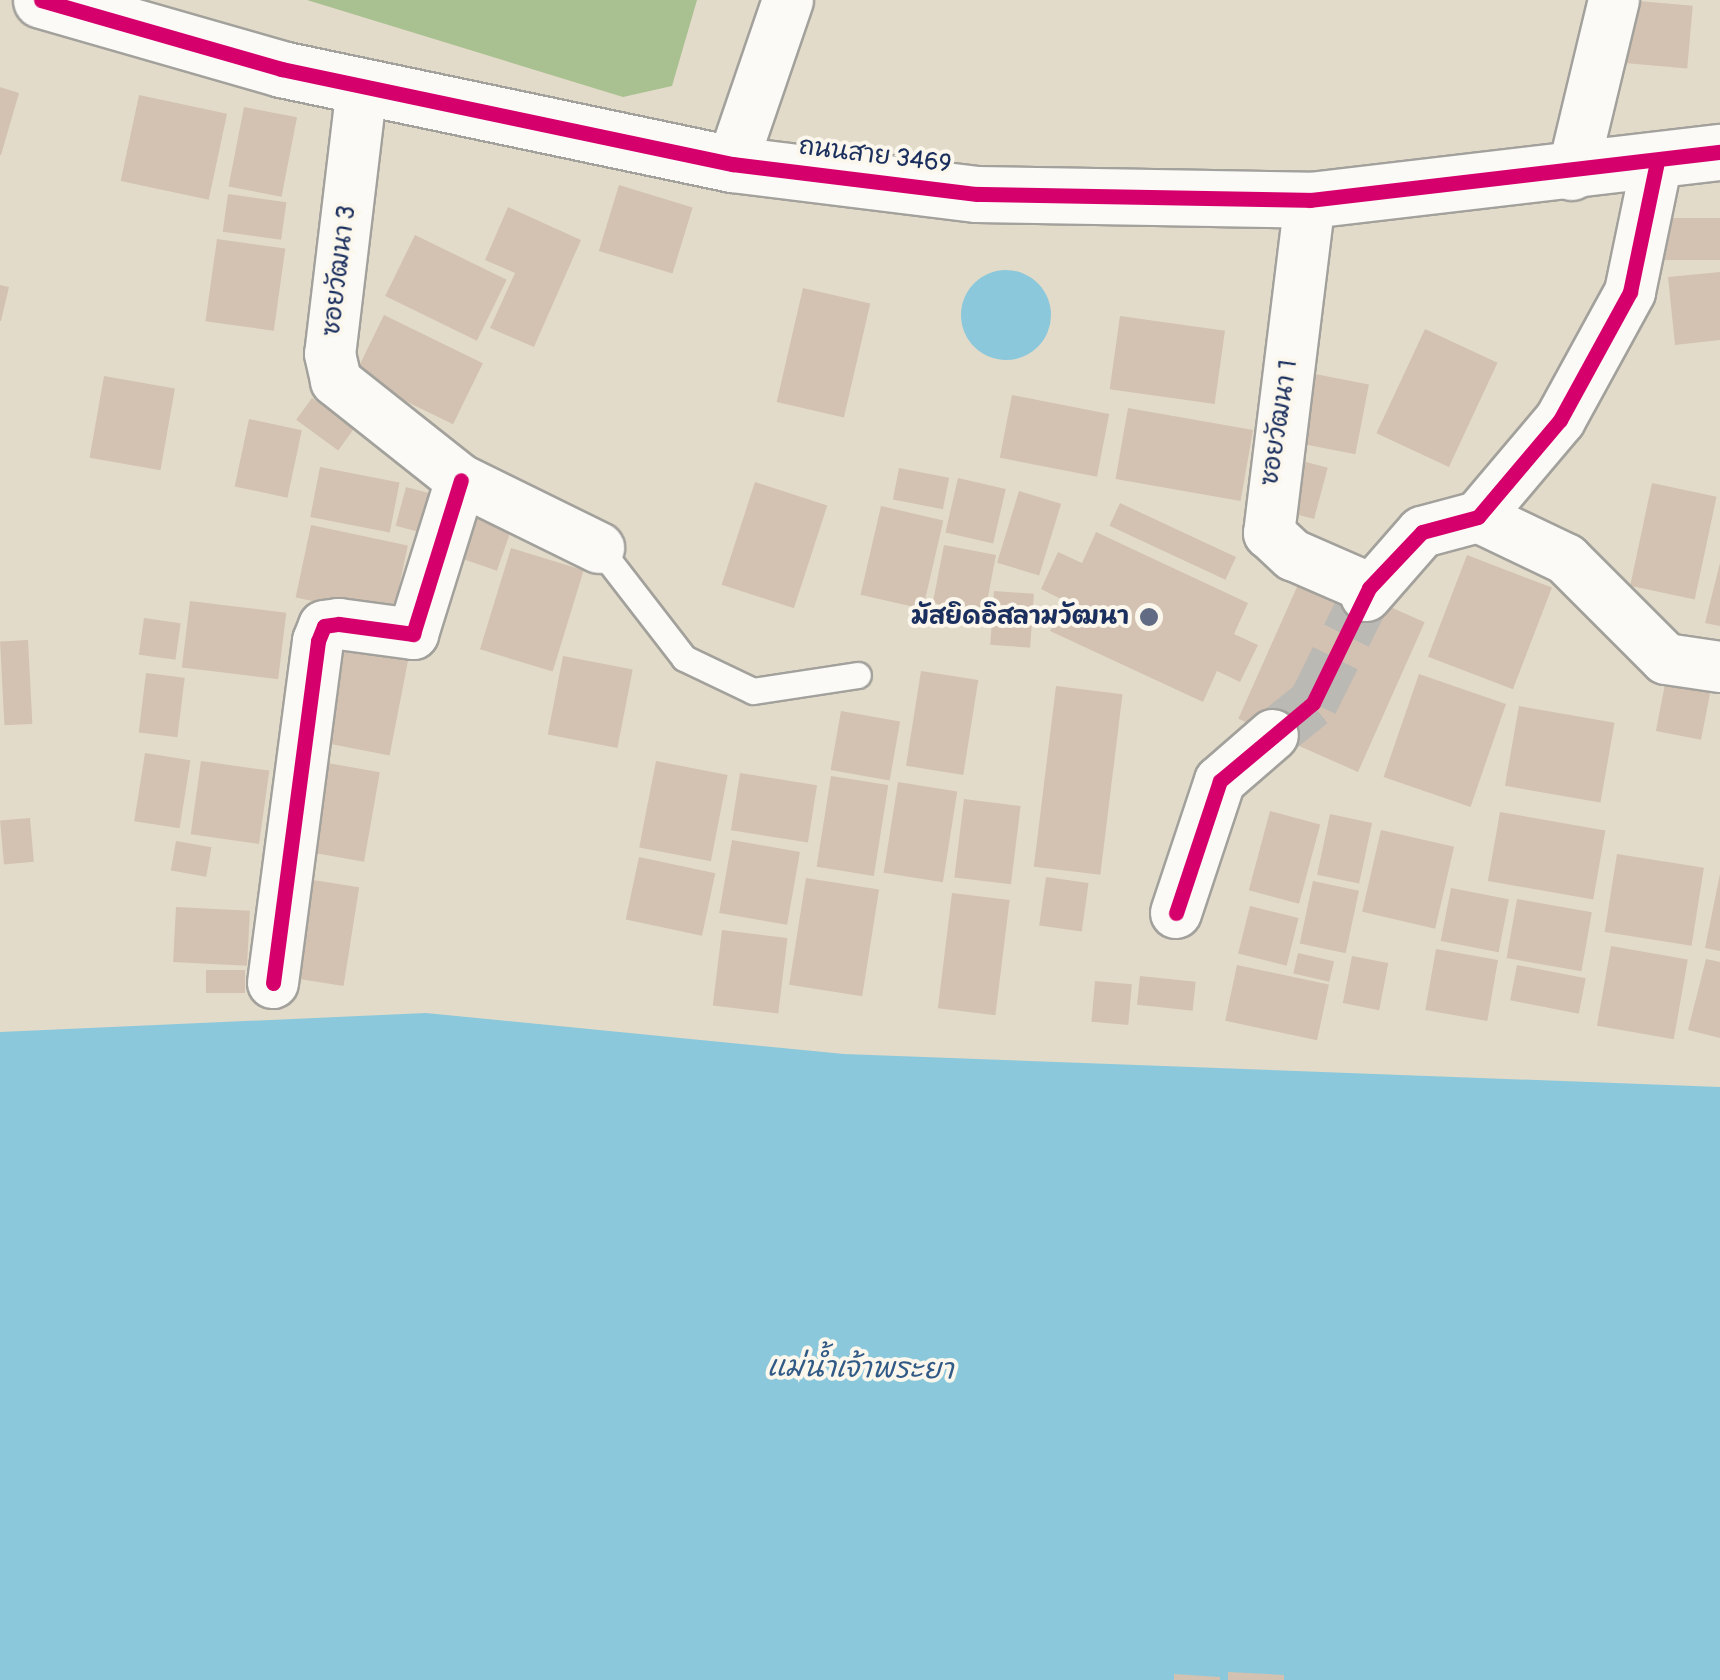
<!DOCTYPE html>
<meta charset="utf-8">
<style>
body{margin:0}
#map{position:relative;width:1720px;height:1680px;overflow:hidden;background:#e3dbc9;font-family:Pangolin,"Playpen Sans Thai",sans-serif}
div>[style]{position:absolute}
[style*='--x']{left:calc(var(--x)*1px);top:calc(var(--y)*1px);width:calc(var(--w)*1px);rotate:calc(var(--a)*1deg)}
.forest>*{inset:0;background:#a9c090}
.water>*{inset:0;background:#8cc8db}
.round{border-radius:50%}
.building>*{inset:0;background:#d3c2b1;transform-origin:0 0}
.minor-tunnel>*{height:50px;margin-top:-25px;transform-origin:0;background:repeating-linear-gradient(90deg,#bbb9b4 0 50px,transparent 0 75px)}
.roads{filter:drop-shadow(2px 0 #a3a19c) drop-shadow(-2px 0 #a3a19c) drop-shadow(0 2px #a3a19c) drop-shadow(0 -2px #a3a19c)}
.service>*{height:25px;margin:-12.5px;padding:0 12.5px;transform-origin:12.5px;border-radius:12.5px;background:#fbfaf7}
.minor>*{height:50px;margin:-25px;padding:0 25px;transform-origin:25px;border-radius:25px;background:#fbfaf7}
.tertiary>*{height:55px;margin:-27.5px;padding:0 27.5px;transform-origin:27.5px;border-radius:27.5px;background:#fbfaf7}
.cycleway>*{height:15px;margin:-7.5px;padding:0 7.5px;transform-origin:7.5px;border-radius:7.5px;background:#d6006c}
.dots>*{width:28px;height:28px;translate:-50% -50%;box-sizing:border-box;border:5px solid #fbf7ec;border-radius:50%}
span{translate:-50% -50%;white-space:nowrap;text-align:center;line-height:1.15;-webkit-text-stroke:8px #fbf7ec;paint-order:stroke}
.street-label{font-size:25px;color:#1b2f5e}
.poi-label{font-size:25px;color:#1b2f5e;font-weight:700}
.right{translate:-100% -50%;text-align:right}
.water-label{font-size:28px;color:#325a86;font-style:italic}
</style>
<div id="map">
<div class="forest">
<div style="clip-path:polygon(307px 0,697px 0,672px 86px,623px 97px)"></div>
</div>
<div class="water">
<div class="round" style="left:961px;top:270px;width:90px;height:90px"></div>
<div style="clip-path:polygon(426px 1013px,844px 1054px,1720px 1087px,1720px 1680px,0 1680px,0 1032px)"></div>
</div>
<div class="building">
<div style="left:1627px;top:0;width:66px;height:63px;rotate:5deg"></div>
<div style="clip-path:polygon(0 87px,19px 93px,1px 155px,0 155px)"></div>
<div style="left:139px;top:95px;width:90px;height:88px;rotate:12deg"></div>
<div style="left:244px;top:107px;width:54px;height:81px;rotate:11deg"></div>
<div style="left:619px;top:185px;width:77px;height:69px;rotate:17deg"></div>
<div style="left:228px;top:194px;width:59px;height:38px;rotate:8deg"></div>
<div style="clip-path:polygon(508px 207px,581px 240px,534px 347px,490px 328px,515px 273px,485px 260px)"></div>
<div style="left:1720px;top:218px;width:42px;height:55px;rotate:90deg"></div>
<div style="left:415px;top:235px;width:102px;height:68px;rotate:26deg"></div>
<div style="left:217px;top:239px;width:69px;height:83px;rotate:8deg"></div>
<div style="clip-path:polygon(1720px 272px,1720px 340px,1675px 345px,1668px 277px)"></div>
<div style="clip-path:polygon(0 285px,9px 287px,1px 321px,0 321px)"></div>
<div style="left:803px;top:288px;width:69px;height:117px;rotate:13deg"></div>
<div style="left:384px;top:315px;width:110px;height:68px;rotate:26deg"></div>
<div style="left:1120px;top:316px;width:106px;height:74px;rotate:8deg"></div>
<div style="left:1425px;top:329px;width:80px;height:115px;rotate:25deg"></div>
<div style="left:1310px;top:373px;width:60px;height:71px;rotate:11deg"></div>
<div style="left:104px;top:376px;width:72px;height:83px;rotate:10deg"></div>
<div style="left:1012px;top:395px;width:99px;height:64px;rotate:11deg"></div>
<div style="left:312px;top:398px;width:52px;height:27px;rotate:36deg"></div>
<div style="left:1128px;top:408px;width:127px;height:72px;rotate:10deg"></div>
<div style="left:249px;top:419px;width:54px;height:69px;rotate:12deg"></div>
<div style="left:1291px;top:458px;width:38px;height:53px;rotate:15deg"></div>
<div style="left:320px;top:467px;width:81px;height:51px;rotate:11deg"></div>
<div style="left:899px;top:468px;width:51px;height:32px;rotate:11deg"></div>
<div style="left:958px;top:478px;width:49px;height:56px;rotate:13deg"></div>
<div style="left:755px;top:482px;width:76px;height:108px;rotate:18deg"></div>
<div style="left:1652px;top:483px;width:66px;height:105px;rotate:12deg"></div>
<div style="left:406px;top:487px;width:34px;height:40px;rotate:15deg"></div>
<div style="left:1019px;top:491px;width:44px;height:75px;rotate:17deg"></div>
<div style="left:1120px;top:503px;width:128px;height:25px;rotate:25deg"></div>
<div style="left:881px;top:506px;width:64px;height:91px;rotate:13deg"></div>
<div style="left:465px;top:510px;width:50px;height:47px;rotate:19deg"></div>
<div style="left:311px;top:525px;width:99px;height:74px;rotate:12deg"></div>
<div style="clip-path:polygon(1096px 532px,1248px 603px,1234px 634px,1258px 645px,1240px 682px,1217px 671px,1203px 702px,1050px 631px,1065px 601px,1041px 589px,1058px 552px,1082px 563px)"></div>
<div style="left:944px;top:545px;width:53px;height:59px;rotate:11deg"></div>
<div style="left:511px;top:548px;width:76px;height:106px;rotate:17deg"></div>
<div style="left:1467px;top:555px;width:91px;height:109px;rotate:21deg"></div>
<div style="clip-path:polygon(1720px 563px,1720px 626px,1705px 623px)"></div>
<div style="left:1305px;top:569px;width:131px;height:164px;rotate:24deg"></div>
<div style="left:994px;top:591px;width:40px;height:54px;rotate:4deg"></div>
<div style="left:190px;top:601px;width:97px;height:67px;rotate:7deg"></div>
<div style="left:144px;top:618px;width:37px;height:37px;rotate:8deg"></div>
<div style="left:325px;top:637px;width:86px;height:104px;rotate:11deg"></div>
<div style="left:28px;top:640px;width:84px;height:28px;rotate:87deg"></div>
<div style="left:563px;top:656px;width:71px;height:80px;rotate:11deg"></div>
<div style="left:921px;top:671px;width:58px;height:96px;rotate:9deg"></div>
<div style="left:146px;top:673px;width:39px;height:60px;rotate:7deg"></div>
<div style="left:1419px;top:674px;width:92px;height:109px;rotate:19deg"></div>
<div style="left:1666px;top:679px;width:46px;height:53px;rotate:11deg"></div>
<div style="left:1056px;top:686px;width:67px;height:182px;rotate:7deg"></div>
<div style="left:1519px;top:706px;width:97px;height:81px;rotate:10deg"></div>
<div style="left:841px;top:711px;width:60px;height:60px;rotate:10deg"></div>
<div style="left:145px;top:753px;width:46px;height:69px;rotate:9deg"></div>
<div style="left:305px;top:759px;width:76px;height:91px;rotate:10deg"></div>
<div style="left:201px;top:761px;width:69px;height:74px;rotate:8deg"></div>
<div style="left:656px;top:761px;width:73px;height:88px;rotate:11deg"></div>
<div style="left:740px;top:773px;width:78px;height:58px;rotate:9deg"></div>
<div style="left:831px;top:776px;width:58px;height:92px;rotate:9deg"></div>
<div style="left:898px;top:782px;width:60px;height:92px;rotate:9deg"></div>
<div style="left:964px;top:799px;width:57px;height:79px;rotate:7deg"></div>
<div style="left:1270px;top:811px;width:52px;height:82px;rotate:15deg"></div>
<div style="left:1500px;top:812px;width:107px;height:70px;rotate:10deg"></div>
<div style="left:1330px;top:814px;width:43px;height:62px;rotate:12deg"></div>
<div style="left:30px;top:818px;width:44px;height:30px;rotate:85deg"></div>
<div style="left:1381px;top:830px;width:75px;height:84px;rotate:13deg"></div>
<div style="left:732px;top:840px;width:69px;height:74px;rotate:10deg"></div>
<div style="left:176px;top:841px;width:36px;height:30px;rotate:10deg"></div>
<div style="left:1617px;top:854px;width:88px;height:79px;rotate:9deg"></div>
<div style="left:639px;top:857px;width:78px;height:64px;rotate:12deg"></div>
<div style="clip-path:polygon(1720px 874px,1720px 951px,1705px 948px)"></div>
<div style="left:294px;top:877px;width:66px;height:100px;rotate:9deg"></div>
<div style="left:1046px;top:877px;width:43px;height:49px;rotate:8deg"></div>
<div style="left:806px;top:878px;width:74px;height:108px;rotate:9deg"></div>
<div style="left:1313px;top:881px;width:47px;height:64px;rotate:12deg"></div>
<div style="left:1451px;top:888px;width:59px;height:54px;rotate:11deg"></div>
<div style="left:952px;top:893px;width:58px;height:116px;rotate:7deg"></div>
<div style="left:1517px;top:899px;width:76px;height:60px;rotate:10deg"></div>
<div style="left:1250px;top:906px;width:50px;height:49px;rotate:14deg"></div>
<div style="left:176px;top:907px;width:74px;height:55px;rotate:3deg"></div>
<div style="left:722px;top:930px;width:66px;height:76px;rotate:7deg"></div>
<div style="left:1611px;top:946px;width:78px;height:81px;rotate:10deg"></div>
<div style="left:1436px;top:949px;width:63px;height:62px;rotate:10deg"></div>
<div style="left:1298px;top:953px;width:37px;height:21px;rotate:13deg"></div>
<div style="left:1352px;top:956px;width:37px;height:48px;rotate:11deg"></div>
<div style="clip-path:polygon(1706px 959px,1720px 962px,1720px 1038px,1688px 1030px)"></div>
<div style="left:1237px;top:965px;width:94px;height:57px;rotate:12deg"></div>
<div style="left:1517px;top:965px;width:70px;height:36px;rotate:11deg"></div>
<div style="left:206px;top:970px;width:39px;height:23px"></div>
<div style="left:1140px;top:976px;width:56px;height:29px;rotate:6deg"></div>
<div style="left:1095px;top:981px;width:37px;height:41px;rotate:5deg"></div>
<div style="clip-path:polygon(1228px 1672px,1284px 1675px,1284px 1680px,1228px 1680px)"></div>
<div style="clip-path:polygon(1174px 1674px,1220px 1677px,1220px 1680px,1174px 1680px)"></div>
</div>
<div class="minor-tunnel">
<div style="--x:1273;--y:735;--w:51;--a:-38.7"></div>
<div style="--x:1313;--y:703;--w:119;--a:-63.6"></div>
</div>
<div class="roads">
<div class="service">
<div style="--x:599;--y:548;--w:139;--a:52.3"></div>
<div style="--x:684;--y:658;--w:76;--a:25.6"></div>
<div style="--x:753;--y:691;--w:106;--a:-8.7"></div>
</div>
<div class="minor">
<div style="--x:362;--y:87;--w:269;--a:96.8"></div>
<div style="--x:330;--y:354;--w:28;--a:77"></div>
<div style="--x:336;--y:381;--w:159;--a:38.4"></div>
<div style="--x:461;--y:480;--w:154;--a:26.2"></div>
<div style="--x:732;--y:164;--w:173;--a:-71.1"></div>
<div style="--x:1572;--y:175;--w:180;--a:-76.5"></div>
<div style="--x:1310;--y:200;--w:336;--a:97"></div>
<div style="--x:1269;--y:533;--w:33;--a:43"></div>
<div style="--x:1293;--y:555;--w:83;--a:23.5"></div>
<div style="--x:1478;--y:517;--w:98;--a:25.5"></div>
<div style="--x:1566;--y:559;--w:141;--a:45"></div>
<div style="--x:1666;--y:659;--w:55;--a:8.4"></div>
<div style="--x:1366;--y:596;--w:85;--a:-48.8"></div>
<div style="--x:1422;--y:532;--w:58;--a:-15"></div>
<div style="--x:1478;--y:517;--w:127;--a:-49.8"></div>
<div style="--x:1560;--y:420;--w:146;--a:-61.3"></div>
<div style="--x:1630;--y:292;--w:133;--a:-78.3"></div>
<div style="--x:1176;--y:913;--w:139;--a:-71.6"></div>
<div style="--x:1220;--y:781;--w:70;--a:-41"></div>
<div style="--x:273;--y:983;--w:345;--a:-82.5"></div>
<div style="--x:318;--y:641;--w:16;--a:-68"></div>
<div style="--x:324;--y:626;--w:15;--a:-8"></div>
<div style="--x:339;--y:624;--w:75;--a:7.7"></div>
<div style="--x:413;--y:634;--w:161;--a:-72.7"></div>
</div>
<div class="tertiary">
<div style="--x:41;--y:0;--w:250;--a:16"></div>
<div style="--x:281;--y:69;--w:461;--a:11.9"></div>
<div style="--x:732;--y:164;--w:247;--a:7"></div>
<div style="--x:977;--y:194;--w:333;--a:1"></div>
<div style="--x:1310;--y:200;--w:413;--a:-6.7"></div>
</div>
</div>
<div class="cycleway">
<div style="--x:41;--y:0;--w:250;--a:16"></div>
<div style="--x:281;--y:69;--w:461;--a:11.9"></div>
<div style="--x:732;--y:164;--w:247;--a:7"></div>
<div style="--x:977;--y:194;--w:333;--a:1"></div>
<div style="--x:1310;--y:200;--w:413;--a:-6.7"></div>
<div style="--x:1176;--y:913;--w:139;--a:-71.6"></div>
<div style="--x:1220;--y:781;--w:121;--a:-40"></div>
<div style="--x:1313;--y:703;--w:128;--a:-64"></div>
<div style="--x:1369;--y:588;--w:77;--a:-46.6"></div>
<div style="--x:1422;--y:532;--w:58;--a:-15"></div>
<div style="--x:1478;--y:517;--w:127;--a:-49.8"></div>
<div style="--x:1560;--y:420;--w:146;--a:-61.3"></div>
<div style="--x:1630;--y:292;--w:133;--a:-78.3"></div>
<div style="--x:273;--y:983;--w:345;--a:-82.5"></div>
<div style="--x:318;--y:641;--w:16;--a:-68"></div>
<div style="--x:324;--y:626;--w:15;--a:-8"></div>
<div style="--x:339;--y:624;--w:75;--a:7.7"></div>
<div style="--x:413;--y:634;--w:161;--a:-72.7"></div>
</div>
<div class="dots">
<div style="left:1149px;top:617px;background:#616b83"></div>
</div>
<div class="street-label">
<span style="left:875px;top:156px;rotate:7deg">ถนนสาย 3469</span>
<span style="left:340px;top:271px;rotate:-83deg">ซอยวัฒนา 3</span>
<span style="left:1280px;top:423px;rotate:-81deg">ซอยวัฒนา 1</span>
</div>
<div class="poi-label">
<span class="right" style="left:1129px;top:617px">มัสยิดอิสลามวัฒนา</span>
</div>
<div class="water-label">
<span style="left:860px;top:1369px;rotate:1deg">แม่น้ำเจ้าพระยา</span>
</div>
</div>
